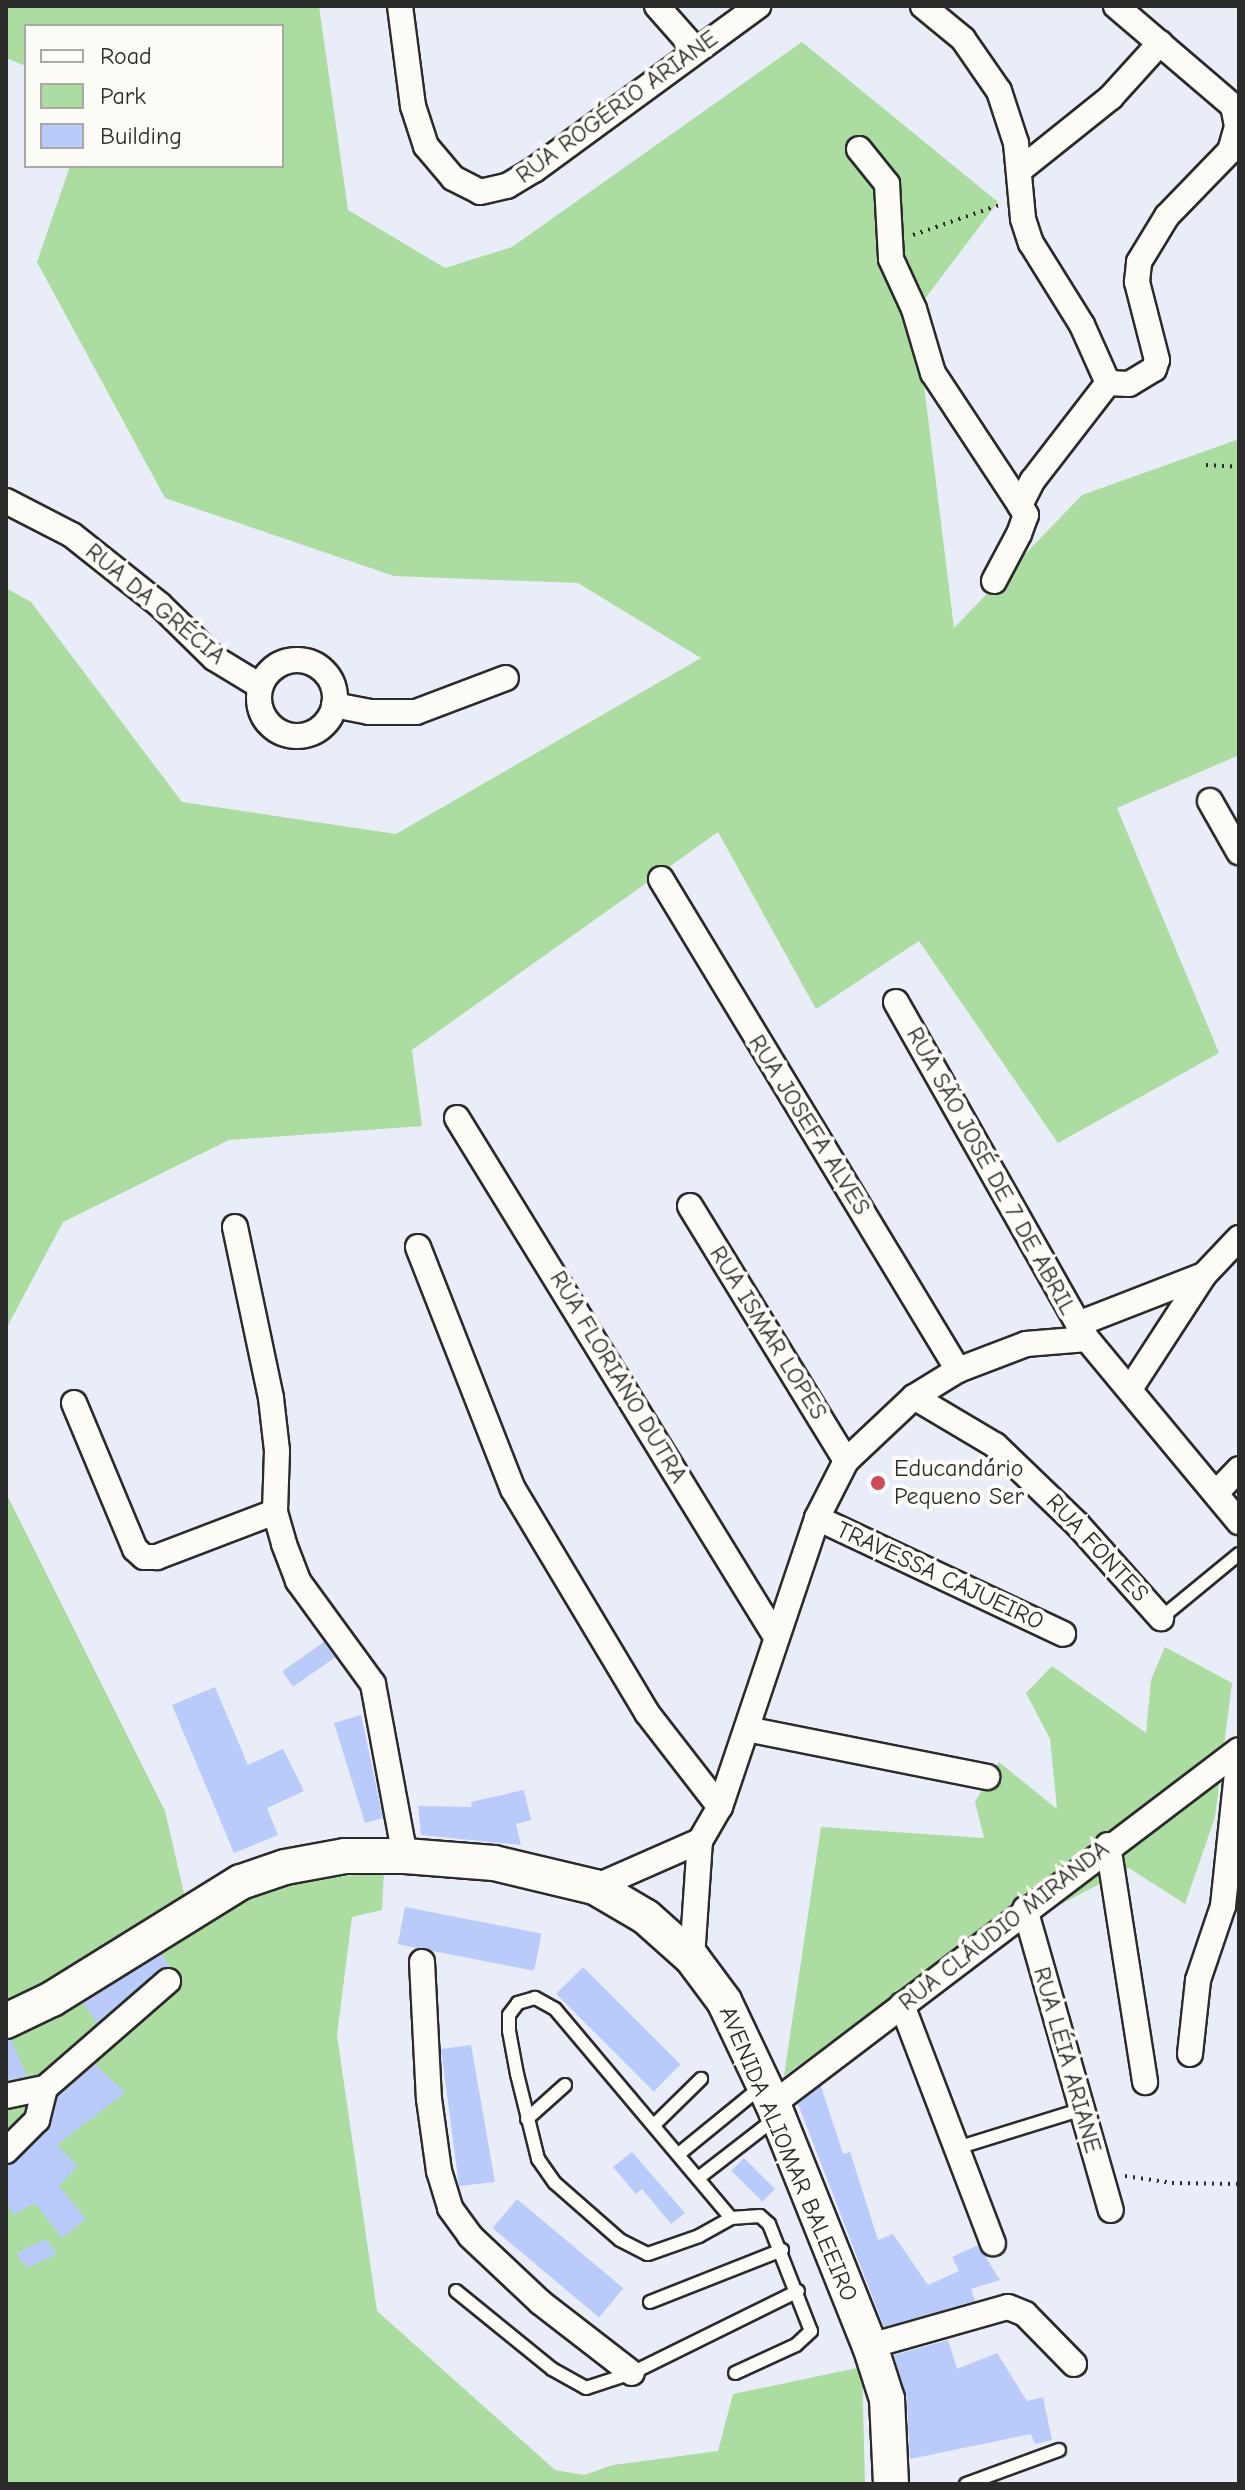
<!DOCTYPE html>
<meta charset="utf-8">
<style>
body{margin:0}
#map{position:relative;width:1245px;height:2490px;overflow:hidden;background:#e9edf8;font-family:"Comic Neue",sans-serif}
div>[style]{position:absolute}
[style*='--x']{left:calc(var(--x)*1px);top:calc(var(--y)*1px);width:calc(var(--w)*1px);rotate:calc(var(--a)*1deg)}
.green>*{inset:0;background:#aadd9f}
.building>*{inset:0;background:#b9cbfb;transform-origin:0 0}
.path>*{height:4px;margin-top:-2px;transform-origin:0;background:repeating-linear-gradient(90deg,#2b2b2b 0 2px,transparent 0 8px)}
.roads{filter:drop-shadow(2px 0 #2b2b2b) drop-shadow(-2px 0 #2b2b2b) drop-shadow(0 2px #2b2b2b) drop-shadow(0 -2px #2b2b2b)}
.lane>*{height:12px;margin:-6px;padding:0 6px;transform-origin:6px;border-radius:6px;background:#fdfcf7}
.street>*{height:24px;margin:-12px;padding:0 12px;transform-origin:12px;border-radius:12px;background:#fdfcf7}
.street>.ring{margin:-12px;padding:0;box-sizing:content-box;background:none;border:24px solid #fdfcf7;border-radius:50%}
.secondary>*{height:34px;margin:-17px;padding:0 17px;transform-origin:17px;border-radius:17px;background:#fdfcf7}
.dots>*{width:22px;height:22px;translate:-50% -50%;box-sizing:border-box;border:4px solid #fdfcf7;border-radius:50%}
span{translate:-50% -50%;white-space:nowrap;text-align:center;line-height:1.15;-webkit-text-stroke:8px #fdfcf7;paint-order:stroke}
.street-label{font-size:24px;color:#2b2b2b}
.poi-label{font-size:24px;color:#2b2b2b}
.left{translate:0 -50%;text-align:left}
.frame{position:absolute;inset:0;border:8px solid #2b2b2b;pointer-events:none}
.legend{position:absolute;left:24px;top:24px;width:260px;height:144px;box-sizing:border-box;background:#fdfcf7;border:2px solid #a9a8a5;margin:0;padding:10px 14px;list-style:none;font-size:24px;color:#2b2b2b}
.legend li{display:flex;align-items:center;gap:16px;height:40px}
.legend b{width:40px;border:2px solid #a9a8a5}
</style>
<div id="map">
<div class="green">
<div style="clip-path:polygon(6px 6px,319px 6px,348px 210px,445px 268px,512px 247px,802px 42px,998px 202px,915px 312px,954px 628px,1082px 495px,1239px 439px,1239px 755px,1117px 808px,1219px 1053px,1058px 1143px,919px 941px,816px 1009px,718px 832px,412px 1050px,422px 1126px,229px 1140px,63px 1222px,6px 1329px,6px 588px,31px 602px,182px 802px,396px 834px,701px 658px,578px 583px,394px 576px,165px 498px,37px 262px,70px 166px,282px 166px,282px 26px,26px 26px,26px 66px,6px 58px)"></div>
<div style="clip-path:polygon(6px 1493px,165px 1811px,185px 1898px,384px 1871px,382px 1910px,352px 1917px,337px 2035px,377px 2311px,555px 2470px,584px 2475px,613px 2465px,718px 2451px,733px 2394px,862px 2367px,865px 2484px,6px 2484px)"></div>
<div style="clip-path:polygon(1165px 1647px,1232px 1683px,1215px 1817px,1185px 1904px,1129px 1868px,908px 1986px,784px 2076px,821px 1827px,984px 1838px,975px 1802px,999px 1762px,1057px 1809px,1050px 1739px,1026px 1693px,1052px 1666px,1146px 1733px,1151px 1680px)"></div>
</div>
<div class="building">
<div style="left:324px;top:1642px;width:19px;height:51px;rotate:55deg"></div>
<div style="clip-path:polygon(215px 1687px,248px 1765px,283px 1749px,304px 1791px,267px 1808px,278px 1835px,234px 1853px,172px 1705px)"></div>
<div style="clip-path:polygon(361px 1715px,383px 1818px,365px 1823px,334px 1723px)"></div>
<div style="clip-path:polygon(524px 1790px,531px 1820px,516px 1824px,521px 1845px,421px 1835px,418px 1806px,472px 1807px,471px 1802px)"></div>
<div style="left:405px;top:1907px;width:139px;height:38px;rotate:11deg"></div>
<div style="clip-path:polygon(162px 1954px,170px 1967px,158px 1970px,97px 2023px,83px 2003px)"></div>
<div style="left:583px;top:1967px;width:138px;height:38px;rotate:45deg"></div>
<div style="clip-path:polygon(11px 2040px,27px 2076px,6px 2081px,6px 2041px)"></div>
<div style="clip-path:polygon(471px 2045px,495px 2182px,459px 2186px,441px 2049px)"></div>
<div style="clip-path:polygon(95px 2064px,125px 2093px,57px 2145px,78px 2166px,59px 2186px,86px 2219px,62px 2238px,35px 2203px,13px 2215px,6px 2201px,6px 2166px,48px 2131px,58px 2096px)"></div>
<div style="clip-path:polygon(821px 2086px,843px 2154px,850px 2152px,878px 2240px,893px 2234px,928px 2285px,959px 2271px,952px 2257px,978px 2245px,1000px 2280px,971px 2289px,975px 2301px,884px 2327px,798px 2104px)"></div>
<div style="clip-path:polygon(632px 2152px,685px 2213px,671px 2224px,642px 2189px,636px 2194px,613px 2167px)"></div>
<div style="left:744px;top:2158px;width:44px;height:18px;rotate:45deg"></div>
<div style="left:517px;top:2199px;width:139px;height:38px;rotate:40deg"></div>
<div style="clip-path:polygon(46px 2239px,57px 2254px,27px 2268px,16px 2253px)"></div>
<div style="clip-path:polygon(948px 2340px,957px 2369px,997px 2353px,1027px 2401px,1043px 2397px,1052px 2440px,1035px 2444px,1031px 2434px,910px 2459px,907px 2398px,894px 2355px)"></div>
</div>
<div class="path">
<div style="--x:913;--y:235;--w:91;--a:-19.2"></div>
<div style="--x:1206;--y:465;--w:33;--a:3"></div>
<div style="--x:1125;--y:2176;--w:48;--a:8.5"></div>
<div style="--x:1172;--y:2183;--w:67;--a:0.9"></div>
</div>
<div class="roads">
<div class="lane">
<div style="--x:1161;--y:1618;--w:101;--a:-39.4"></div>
<div style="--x:527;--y:2119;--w:51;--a:-41.8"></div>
<div style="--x:654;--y:2125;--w:66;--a:-44.4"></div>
<div style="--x:957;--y:2148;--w:129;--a:-17.2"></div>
<div style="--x:680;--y:2153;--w:104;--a:-39.2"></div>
<div style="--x:701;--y:2176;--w:96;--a:-37.8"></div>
<div style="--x:731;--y:2218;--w:273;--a:-130.1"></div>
<div style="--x:555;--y:2009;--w:23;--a:-151"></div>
<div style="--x:535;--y:1998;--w:18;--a:164"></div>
<div style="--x:518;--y:2003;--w:15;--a:127"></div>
<div style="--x:509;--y:2015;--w:16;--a:90"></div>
<div style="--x:509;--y:2031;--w:44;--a:79.5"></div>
<div style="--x:517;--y:2074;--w:88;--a:76.1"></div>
<div style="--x:538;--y:2159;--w:29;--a:55"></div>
<div style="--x:555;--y:2183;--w:86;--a:41.2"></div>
<div style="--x:620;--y:2240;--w:31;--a:27"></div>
<div style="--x:648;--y:2254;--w:54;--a:-19.4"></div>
<div style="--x:699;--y:2236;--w:37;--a:-29"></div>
<div style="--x:731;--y:2218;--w:29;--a:-4"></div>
<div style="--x:760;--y:2216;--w:12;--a:42"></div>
<div style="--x:769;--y:2224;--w:115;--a:68.6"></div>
<div style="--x:811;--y:2331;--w:21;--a:137"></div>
<div style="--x:796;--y:2345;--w:67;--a:155.3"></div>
<div style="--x:456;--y:2291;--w:124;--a:39.1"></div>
<div style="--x:552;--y:2369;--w:39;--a:29"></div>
<div style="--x:586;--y:2388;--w:48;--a:-18.1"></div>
<div style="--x:632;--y:2373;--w:185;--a:-26.3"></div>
<div style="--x:650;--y:2302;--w:142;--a:-21.5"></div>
<div style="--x:966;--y:2484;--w:99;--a:-20.1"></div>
</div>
<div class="street">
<div style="--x:400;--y:6;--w:101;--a:82.6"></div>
<div style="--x:413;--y:106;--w:42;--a:72"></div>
<div style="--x:426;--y:146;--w:42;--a:49.8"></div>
<div style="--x:453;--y:178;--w:30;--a:27"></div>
<div style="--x:480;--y:192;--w:28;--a:-13"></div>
<div style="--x:507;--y:186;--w:31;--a:-31"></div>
<div style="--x:534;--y:170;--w:278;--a:-36.2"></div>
<div style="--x:657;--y:6;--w:57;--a:48.5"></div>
<div style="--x:923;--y:6;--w:52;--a:39.5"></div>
<div style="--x:963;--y:39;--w:63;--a:55.3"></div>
<div style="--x:999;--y:91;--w:55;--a:71.9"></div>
<div style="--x:1016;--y:143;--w:76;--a:84.7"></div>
<div style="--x:1023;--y:219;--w:25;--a:72"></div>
<div style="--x:1031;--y:243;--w:97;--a:58.1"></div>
<div style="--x:1082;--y:325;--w:64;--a:65.9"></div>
<div style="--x:859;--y:149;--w:45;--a:51.3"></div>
<div style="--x:887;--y:184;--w:75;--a:86.9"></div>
<div style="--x:891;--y:259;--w:55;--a:65.3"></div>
<div style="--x:914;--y:309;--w:67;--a:73.5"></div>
<div style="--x:933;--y:373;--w:158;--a:56.6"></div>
<div style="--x:1020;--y:170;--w:117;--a:-38.7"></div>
<div style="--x:1111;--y:97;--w:73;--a:-47.8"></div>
<div style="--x:1108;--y:383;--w:21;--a:3"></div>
<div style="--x:1129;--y:384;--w:29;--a:-31"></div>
<div style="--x:1154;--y:369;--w:9;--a:-72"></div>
<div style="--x:1157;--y:360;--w:81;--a:-104.4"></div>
<div style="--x:1137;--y:282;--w:20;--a:-84"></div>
<div style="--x:1139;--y:262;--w:54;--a:-58.7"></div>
<div style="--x:1167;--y:216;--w:91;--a:-45.9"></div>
<div style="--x:1230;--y:151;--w:26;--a:-74"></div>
<div style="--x:1237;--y:126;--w:20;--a:-101"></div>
<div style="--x:1233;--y:106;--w:154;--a:-139.5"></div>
<div style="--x:6;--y:501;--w:74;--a:27.3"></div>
<div style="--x:72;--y:535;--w:112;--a:38.5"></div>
<div style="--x:160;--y:605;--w:76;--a:44.5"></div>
<div style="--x:214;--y:658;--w:54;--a:31.3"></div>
<div style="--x:994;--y:581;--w:53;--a:-62"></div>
<div style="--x:1019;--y:534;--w:20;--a:-70"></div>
<div style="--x:1026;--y:515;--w:12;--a:-121"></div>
<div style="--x:1020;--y:505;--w:28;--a:-63"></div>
<div style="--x:1033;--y:480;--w:123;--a:-52.3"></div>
<div class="ring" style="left:259px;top:660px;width:52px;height:52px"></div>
<div style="--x:334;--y:705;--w:36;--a:11"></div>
<div style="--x:369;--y:712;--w:47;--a:0"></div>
<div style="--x:416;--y:712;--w:96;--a:-20.7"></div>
<div style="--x:1210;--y:801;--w:59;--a:60.4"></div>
<div style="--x:661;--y:879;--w:574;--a:58.83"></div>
<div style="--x:896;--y:1002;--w:387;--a:60.5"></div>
<div style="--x:457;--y:1118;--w:609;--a:58.42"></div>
<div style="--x:690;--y:1206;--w:299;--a:58.5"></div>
<div style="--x:235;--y:1227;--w:175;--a:78.1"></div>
<div style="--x:271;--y:1398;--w:53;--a:83.5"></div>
<div style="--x:277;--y:1451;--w:61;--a:91.9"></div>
<div style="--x:275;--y:1512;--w:33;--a:74"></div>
<div style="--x:284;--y:1544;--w:40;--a:69"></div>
<div style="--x:298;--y:1581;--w:127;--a:53.9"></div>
<div style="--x:373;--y:1684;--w:175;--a:79.5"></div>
<div style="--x:418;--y:1247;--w:260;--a:68.6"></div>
<div style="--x:513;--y:1489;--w:261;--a:59.1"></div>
<div style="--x:647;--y:1713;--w:119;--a:52.2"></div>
<div style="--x:1078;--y:1324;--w:135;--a:-21.3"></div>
<div style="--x:1130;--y:1389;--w:136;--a:-57"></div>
<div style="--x:1204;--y:1275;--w:51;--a:-46.6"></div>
<div style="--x:914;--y:1397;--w:94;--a:30.7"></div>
<div style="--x:995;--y:1445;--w:115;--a:43.9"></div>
<div style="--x:1078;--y:1525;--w:125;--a:48.3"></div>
<div style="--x:74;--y:1403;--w:158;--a:67.3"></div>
<div style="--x:135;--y:1549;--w:12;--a:42"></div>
<div style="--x:144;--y:1557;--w:13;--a:0"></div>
<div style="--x:157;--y:1557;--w:126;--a:-20.9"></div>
<div style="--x:1216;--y:1493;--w:33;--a:-46"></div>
<div style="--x:817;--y:1518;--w:272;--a:25.2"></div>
<div style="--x:747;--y:1729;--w:245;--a:11.3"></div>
<div style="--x:1108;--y:1845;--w:240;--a:81.1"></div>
<div style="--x:595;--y:1887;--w:115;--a:-23.7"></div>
<div style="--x:1025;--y:1909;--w:313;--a:74.1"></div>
<div style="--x:692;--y:1958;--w:117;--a:-86.1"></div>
<div style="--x:700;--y:1841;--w:39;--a:-60"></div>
<div style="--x:720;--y:1807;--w:305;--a:-71.4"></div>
<div style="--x:817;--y:1518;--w:64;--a:-63"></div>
<div style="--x:846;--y:1461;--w:93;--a:-43.3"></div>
<div style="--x:914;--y:1397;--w:52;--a:-31.5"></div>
<div style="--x:958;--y:1370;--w:73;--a:-20.9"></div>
<div style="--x:1026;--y:1344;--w:61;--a:-4.7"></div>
<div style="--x:1087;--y:1339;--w:238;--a:50.3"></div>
<div style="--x:422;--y:1962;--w:137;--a:87.1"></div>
<div style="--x:429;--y:2099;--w:73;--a:82.1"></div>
<div style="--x:439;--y:2171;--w:39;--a:73"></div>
<div style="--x:450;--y:2208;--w:34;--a:54"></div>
<div style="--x:470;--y:2236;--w:96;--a:43.3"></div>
<div style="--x:540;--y:2302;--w:116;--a:37.7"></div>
<div style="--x:902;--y:2005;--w:255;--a:69.1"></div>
<div style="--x:1190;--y:2054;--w:74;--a:-83.8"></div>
<div style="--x:1198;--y:1980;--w:78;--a:-71.3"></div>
<div style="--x:1223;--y:1906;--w:154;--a:-84"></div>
<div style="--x:6;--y:2096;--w:40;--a:-12"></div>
<div style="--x:773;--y:2104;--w:585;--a:-37.22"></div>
<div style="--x:6;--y:2151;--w:44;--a:-45"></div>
<div style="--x:37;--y:2120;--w:33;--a:-76"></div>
<div style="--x:45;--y:2088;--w:163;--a:-41"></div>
<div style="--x:870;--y:2346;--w:143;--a:-15.8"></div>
<div style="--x:1008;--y:2307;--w:18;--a:22"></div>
<div style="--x:1025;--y:2314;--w:70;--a:45.6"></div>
</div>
<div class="secondary">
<div style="--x:6;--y:2021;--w:51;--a:-25.6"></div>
<div style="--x:52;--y:1999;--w:222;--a:-31.8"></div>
<div style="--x:241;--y:1882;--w:46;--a:-18.8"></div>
<div style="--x:285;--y:1867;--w:61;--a:-10.4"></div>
<div style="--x:345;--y:1856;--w:60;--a:0"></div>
<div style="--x:405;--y:1856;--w:89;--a:4.5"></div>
<div style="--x:494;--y:1863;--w:104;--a:13.4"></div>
<div style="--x:595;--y:1887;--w:59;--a:30.5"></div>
<div style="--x:646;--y:1917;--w:62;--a:41.7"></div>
<div style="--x:692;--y:1958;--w:54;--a:53.3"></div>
<div style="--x:724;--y:2001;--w:114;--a:64.6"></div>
<div style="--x:773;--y:2104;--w:261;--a:68.2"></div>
<div style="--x:870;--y:2346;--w:56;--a:72.2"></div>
<div style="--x:887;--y:2399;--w:85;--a:87.3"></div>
</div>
</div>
<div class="dots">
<div style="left:878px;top:1483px;background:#d1495b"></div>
</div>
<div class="street-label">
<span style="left:617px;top:107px;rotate:-36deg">RUA ROGÉRIO ARIANE</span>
<span style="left:155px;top:604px;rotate:40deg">RUA DA GRÉCIA</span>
<span style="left:809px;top:1125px;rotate:58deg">RUA JOSEFA ALVES</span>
<span style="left:991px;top:1171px;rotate:61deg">RUA SÃO JOSÉ DE 7 DE ABRIL</span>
<span style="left:768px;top:1333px;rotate:58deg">RUA ISMAR LOPES</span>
<span style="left:618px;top:1377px;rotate:59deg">RUA FLORIANO DUTRA</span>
<span style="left:1097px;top:1548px;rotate:47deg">RUA FONTES</span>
<span style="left:940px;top:1576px;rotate:25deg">TRAVESSA CAJUEIRO</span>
<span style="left:1004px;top:1926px;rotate:-38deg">RUA CLÁUDIO MIRANDA</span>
<span style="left:1067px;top:2060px;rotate:74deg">RUA LÉIA ARIANE</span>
<span style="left:788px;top:2154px;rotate:67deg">AVENIDA ALIOMAR BALEEIRO</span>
</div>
<div class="poi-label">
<span class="left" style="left:894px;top:1483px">Educandário<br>Pequeno Ser</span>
</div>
<div class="frame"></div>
<ul class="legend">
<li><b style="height:10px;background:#fdfcf7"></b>Road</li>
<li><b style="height:22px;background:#aadd9f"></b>Park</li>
<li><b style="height:22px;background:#b9cbfb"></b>Building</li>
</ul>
</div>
